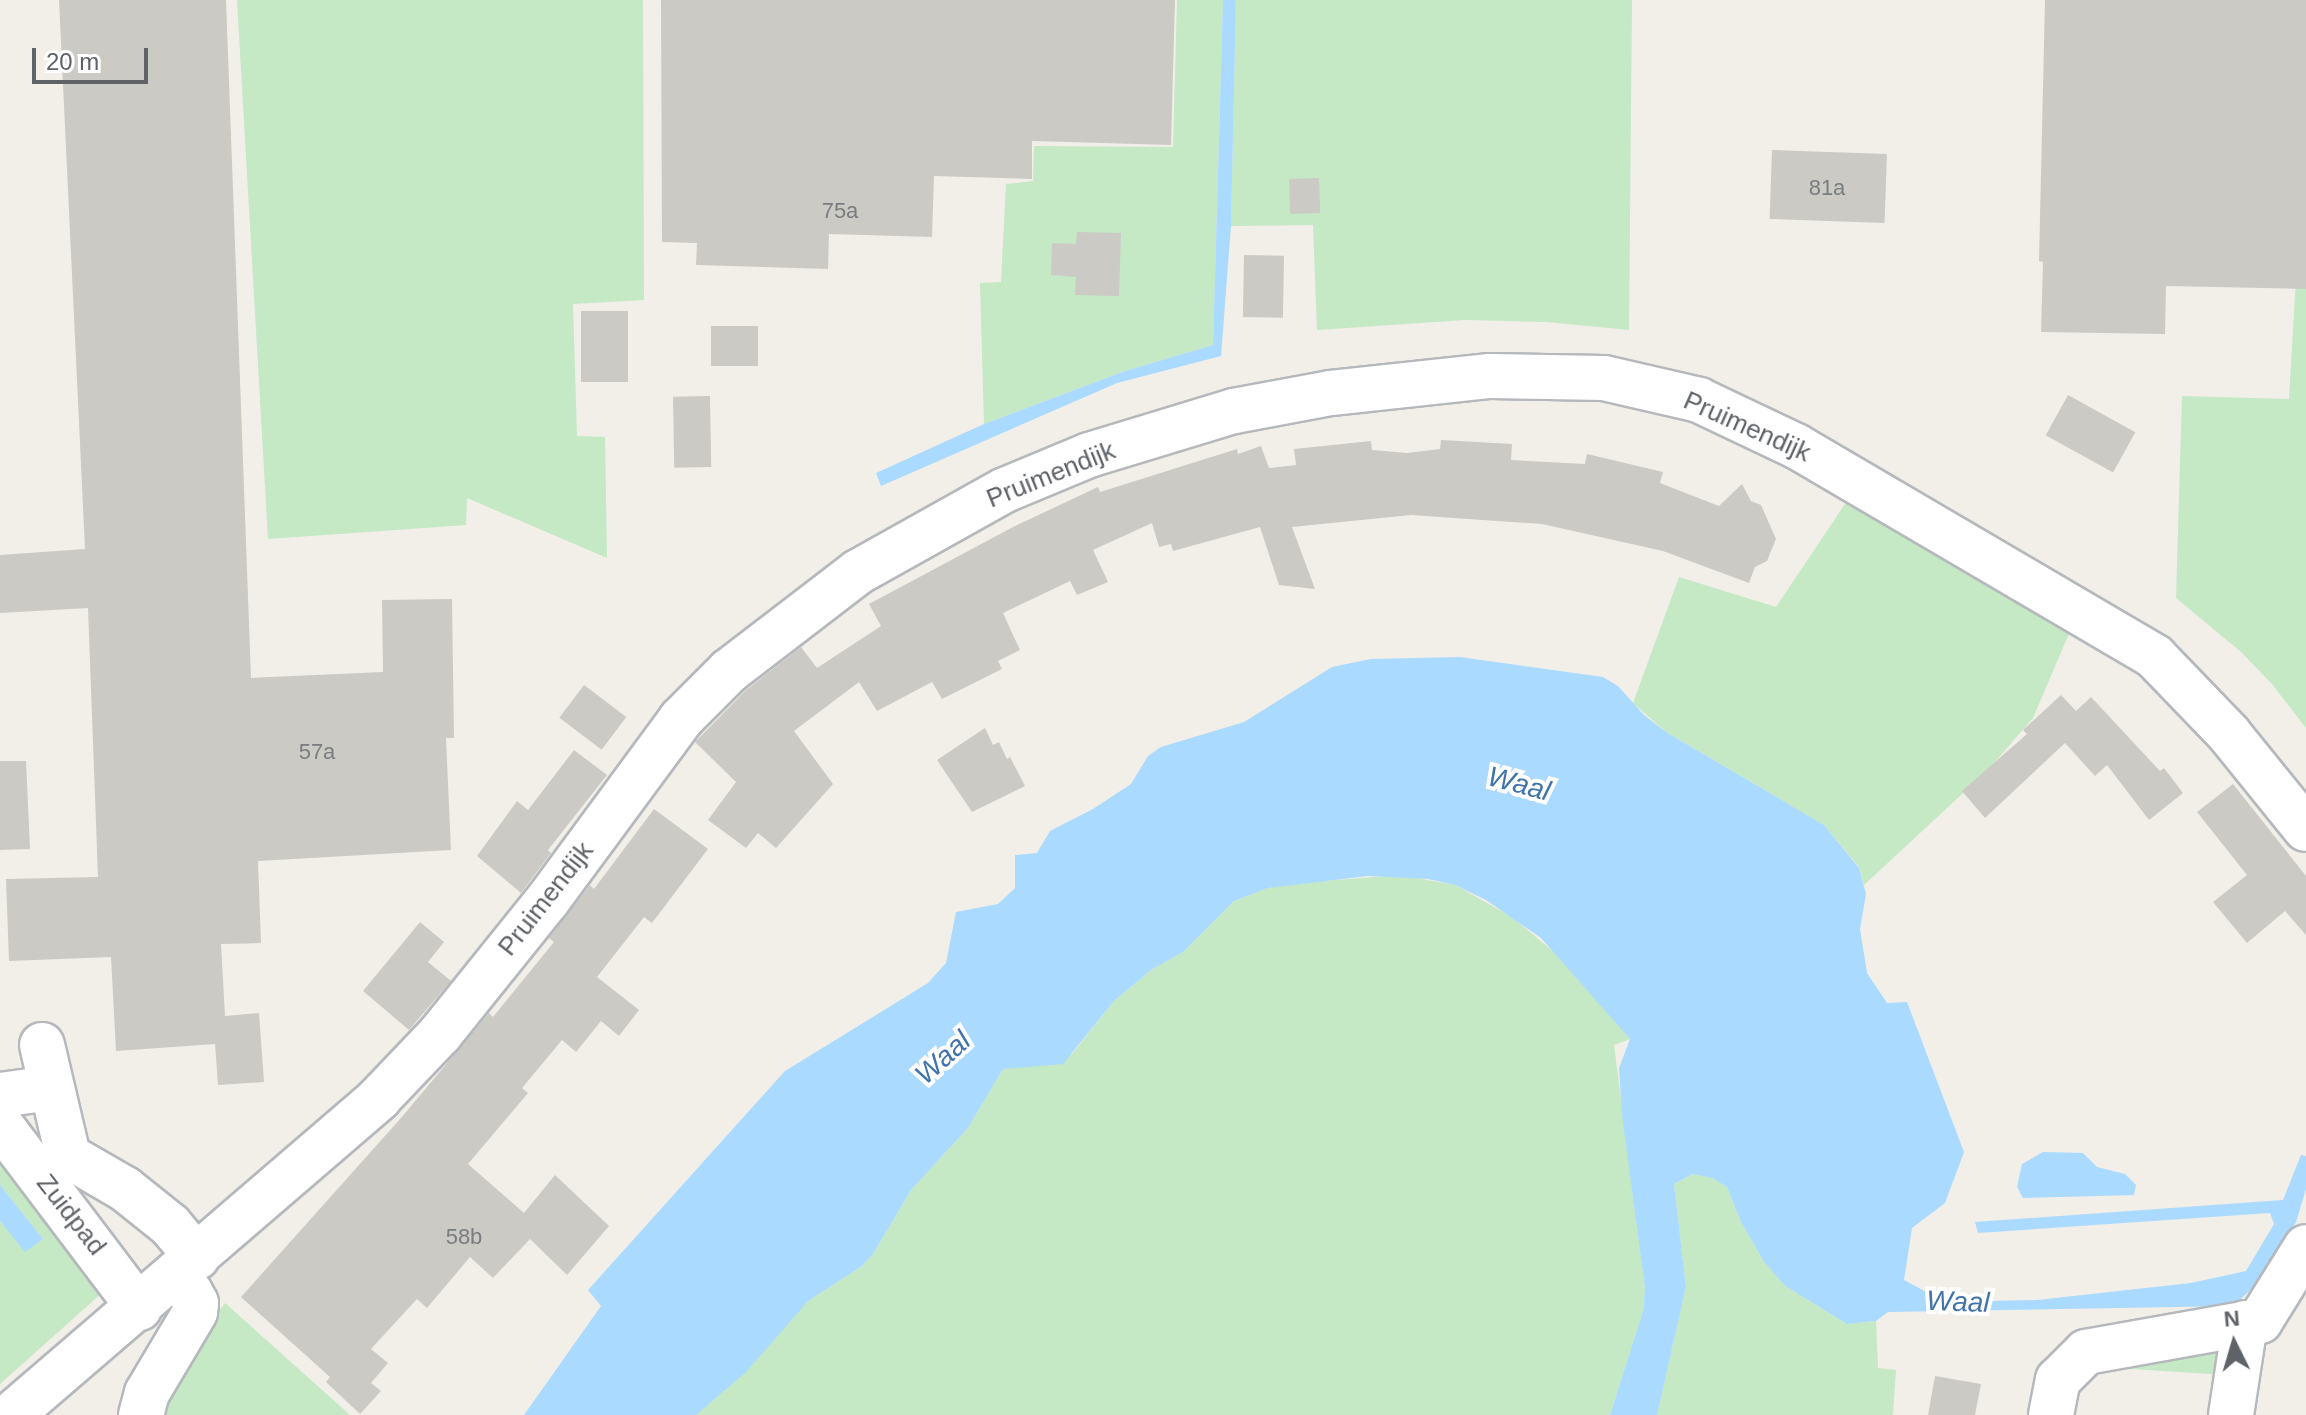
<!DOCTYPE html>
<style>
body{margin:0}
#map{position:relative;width:2306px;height:1415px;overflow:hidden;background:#f1efe8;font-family:Arial,sans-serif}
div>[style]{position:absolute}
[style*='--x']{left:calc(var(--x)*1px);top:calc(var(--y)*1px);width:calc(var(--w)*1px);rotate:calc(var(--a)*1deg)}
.green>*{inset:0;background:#c5e8c5}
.water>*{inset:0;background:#aadaff}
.building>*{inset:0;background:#cccac5;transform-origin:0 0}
.roads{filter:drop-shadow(2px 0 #b5b8bc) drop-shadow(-2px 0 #b5b8bc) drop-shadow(0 2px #b5b8bc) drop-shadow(0 -2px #b5b8bc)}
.minor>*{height:44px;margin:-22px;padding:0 22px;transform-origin:22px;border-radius:22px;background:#fff}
span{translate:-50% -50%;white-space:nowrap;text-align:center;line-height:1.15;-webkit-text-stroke:8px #fff;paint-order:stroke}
.number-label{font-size:22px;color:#7a7d7f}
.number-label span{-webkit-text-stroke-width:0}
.street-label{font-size:26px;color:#5f6368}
.water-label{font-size:28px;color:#4174aa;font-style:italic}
.north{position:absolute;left:2194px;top:1303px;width:80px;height:80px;-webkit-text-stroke:6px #fff;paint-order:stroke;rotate:355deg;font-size:22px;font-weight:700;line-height:32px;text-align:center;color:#5f6368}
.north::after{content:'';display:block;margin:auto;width:28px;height:36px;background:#5f6368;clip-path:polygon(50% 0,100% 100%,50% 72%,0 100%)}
.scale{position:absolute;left:32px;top:48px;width:116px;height:36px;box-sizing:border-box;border:4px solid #5f6368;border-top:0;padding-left:10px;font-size:24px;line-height:28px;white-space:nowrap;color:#5f6368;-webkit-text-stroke:6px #fff;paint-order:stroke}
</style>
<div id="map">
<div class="green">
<div style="clip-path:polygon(237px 0,643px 0,644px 300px,573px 304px,577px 436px,605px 437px,607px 558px,467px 498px,466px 525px,268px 539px)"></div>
<div style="clip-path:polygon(1177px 0,1223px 0,1213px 345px,1125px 371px,984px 424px,980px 283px,1001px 282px,1006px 184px,1033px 181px,1034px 146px,1173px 147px)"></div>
<div style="clip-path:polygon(1236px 0,1632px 0,1629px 330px,1547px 322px,1465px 320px,1317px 330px,1313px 225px,1231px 226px)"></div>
<div style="clip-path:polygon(2296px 278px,2306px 278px,2306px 728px,2272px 684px,2240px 651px,2176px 598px,2182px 396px,2289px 399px)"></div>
<div style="clip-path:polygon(1849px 498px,1949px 562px,2071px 629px,2033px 718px,1988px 770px,1864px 885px,1859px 867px,1824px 825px,1666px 732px,1633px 703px,1679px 577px,1776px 607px)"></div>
<div style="clip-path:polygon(1399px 875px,1455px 885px,1512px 917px,1562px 959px,1630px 1039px,1614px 1045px,1645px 1288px,1643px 1311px,1610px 1415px,696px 1415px,808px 1301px,862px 1266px,873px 1254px,911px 1190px,968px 1128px,1003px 1069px,1072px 1054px,1114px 1001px,1151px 970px,1183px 952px,1234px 901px,1268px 888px,1299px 883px)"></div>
<div style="clip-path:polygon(0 1140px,103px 1292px,0 1384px,0 1221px,25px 1251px,43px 1239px,0 1185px)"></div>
<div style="clip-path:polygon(1694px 1174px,1712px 1178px,1727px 1187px,1741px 1222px,1764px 1262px,1785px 1286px,1847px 1324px,1876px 1321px,1878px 1368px,1896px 1370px,1893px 1415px,1657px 1415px,1686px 1287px,1674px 1184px)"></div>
<div style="clip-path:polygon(225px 1303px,350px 1415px,160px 1415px,200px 1336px)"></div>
<div style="clip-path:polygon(2226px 1345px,2227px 1375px,2131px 1369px,2085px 1372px)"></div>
</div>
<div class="water">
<div style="clip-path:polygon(1223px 0,1236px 0,1231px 226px,1221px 356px,1117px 383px,881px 486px,876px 473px,984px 424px,1125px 371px,1213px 345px)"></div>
<div style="clip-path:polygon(1460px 657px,1603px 677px,1618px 686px,1644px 715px,1666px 732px,1824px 825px,1859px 868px,1866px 894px,1860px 929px,1867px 973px,1887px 1003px,1907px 1002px,1964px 1152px,1945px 1203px,1912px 1228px,1904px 1280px,1945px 1302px,2037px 1300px,2191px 1283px,2246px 1271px,2274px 1224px,2270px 1213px,1978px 1233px,1975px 1222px,2283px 1200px,2301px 1155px,2306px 1156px,2306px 1189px,2296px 1222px,2269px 1273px,2233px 1306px,1888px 1312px,1876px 1321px,1847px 1324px,1785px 1286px,1764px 1262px,1741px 1222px,1727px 1187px,1712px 1178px,1693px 1174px,1674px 1184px,1686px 1287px,1657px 1415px,1610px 1415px,1643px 1311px,1645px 1288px,1622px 1115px,1619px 1068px,1630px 1039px,1541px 938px,1486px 900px,1455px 885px,1428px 879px,1368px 876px,1268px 888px,1234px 901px,1183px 952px,1151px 970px,1114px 1001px,1063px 1064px,1003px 1069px,968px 1128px,911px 1190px,873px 1254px,862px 1266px,808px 1301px,746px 1372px,696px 1415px,524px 1415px,601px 1306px,588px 1290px,785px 1071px,928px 983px,946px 963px,956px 912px,998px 904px,1015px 888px,1015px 855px,1037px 853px,1050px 831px,1093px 809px,1131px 784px,1148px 756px,1161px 747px,1244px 722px,1332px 667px,1371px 659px)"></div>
<div style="clip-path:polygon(2043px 1152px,2083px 1153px,2097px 1167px,2125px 1174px,2136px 1185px,2134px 1195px,2023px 1198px,2017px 1187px,2022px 1164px)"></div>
<div style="clip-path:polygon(0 1185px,43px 1239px,25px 1252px,0 1221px)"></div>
</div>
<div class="building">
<div style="clip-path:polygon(59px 0,226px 0,251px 678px,383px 672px,382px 600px,452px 599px,454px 738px,446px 738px,451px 850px,258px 861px,261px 943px,221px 944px,225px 1016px,259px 1013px,264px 1082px,218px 1085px,215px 1044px,116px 1051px,111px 957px,9px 961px,6px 879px,98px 877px,88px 608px,0 613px,0 555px,85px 549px)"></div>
<div style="clip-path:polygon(661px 0,1175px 0,1171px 145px,1032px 141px,1032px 179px,934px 176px,932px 237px,829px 234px,828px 269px,696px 265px,697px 243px,662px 242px)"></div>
<div style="clip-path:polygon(2045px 0,2306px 0,2306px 289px,2166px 286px,2165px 334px,2041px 332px,2043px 262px,2039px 261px)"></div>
<div style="left:1772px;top:150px;width:115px;height:69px;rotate:2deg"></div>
<div style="left:1319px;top:178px;width:35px;height:30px;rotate:88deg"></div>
<div style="clip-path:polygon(1077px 232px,1121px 233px,1119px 296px,1075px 295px,1076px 277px,1051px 275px,1052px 243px,1076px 244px)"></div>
<div style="left:1244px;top:255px;width:40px;height:62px;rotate:1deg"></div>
<div style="left:581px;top:311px;width:47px;height:71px"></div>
<div style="left:711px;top:326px;width:47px;height:40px"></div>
<div style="left:2068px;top:395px;width:77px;height:46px;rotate:29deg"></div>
<div style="left:710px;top:396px;width:71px;height:37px;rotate:89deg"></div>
<div style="clip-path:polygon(1441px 440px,1512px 444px,1511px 460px,1585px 464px,1587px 454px,1663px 472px,1660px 483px,1719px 506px,1742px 484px,1751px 501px,1761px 505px,1776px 539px,1767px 561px,1755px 567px,1749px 583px,1663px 551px,1542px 524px,1411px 515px,1292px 527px,1315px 589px,1279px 585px,1260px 527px,1173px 551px,1171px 544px,1159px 547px,1152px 523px,1093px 550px,1108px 582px,1077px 595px,1070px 581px,1003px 613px,1020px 650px,998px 661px,1002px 669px,942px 699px,932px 682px,877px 711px,859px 682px,794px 731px,833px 784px,776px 848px,758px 833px,746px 848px,708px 820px,736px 782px,695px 742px,746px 690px,801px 647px,817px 668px,881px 626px,869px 604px,1013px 527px,1098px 487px,1100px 492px,1237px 449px,1238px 454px,1261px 446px,1269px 468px,1296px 465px,1294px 449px,1371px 441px,1372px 450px,1407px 453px,1440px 449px)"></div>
<div style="left:584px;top:685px;width:53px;height:41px;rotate:37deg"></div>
<div style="clip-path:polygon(2061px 695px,2076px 711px,2091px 697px,2160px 771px,2164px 768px,2183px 793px,2149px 820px,2107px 765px,2095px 776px,2065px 743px,1985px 818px,1962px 791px,2027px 734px,2023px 730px)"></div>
<div style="clip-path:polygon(985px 728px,993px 745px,999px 742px,1007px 759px,1010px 757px,1025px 786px,972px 812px,937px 760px)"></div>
<div style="clip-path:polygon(574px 750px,607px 775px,548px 850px,551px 853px,521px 893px,477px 856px,517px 801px,528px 810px)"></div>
<div style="clip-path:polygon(0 761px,26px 761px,30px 849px,0 850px)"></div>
<div style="clip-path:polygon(2233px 784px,2306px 876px,2306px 935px,2285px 911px,2247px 943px,2213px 902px,2247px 875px,2197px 812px)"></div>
<div style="clip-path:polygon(654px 809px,708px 849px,652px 923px,644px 917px,597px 977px,639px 1010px,619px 1036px,601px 1021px,576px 1052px,562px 1040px,522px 1088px,528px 1093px,468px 1164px,524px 1213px,555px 1175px,609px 1226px,567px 1275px,530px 1239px,493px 1278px,470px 1257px,427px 1308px,417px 1299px,371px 1349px,388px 1363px,371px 1383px,381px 1391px,360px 1414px,326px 1382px,330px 1377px,241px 1297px,401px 1118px,489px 1013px,493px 1017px,554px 942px,549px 938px,590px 885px,594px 889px)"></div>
<div style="clip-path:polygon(420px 922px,444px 942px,428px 962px,451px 981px,409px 1030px,363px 991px)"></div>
<div style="clip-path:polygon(1935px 1376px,1981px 1384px,1975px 1415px,1928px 1415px)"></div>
</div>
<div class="roads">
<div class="minor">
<div style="--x:42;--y:1045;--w:114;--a:76.8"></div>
<div style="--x:68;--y:1156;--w:66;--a:30.1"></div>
<div style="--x:125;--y:1189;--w:58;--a:38.7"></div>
<div style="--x:170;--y:1225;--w:42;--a:49.8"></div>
<div style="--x:0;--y:1095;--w:52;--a:-7.7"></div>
<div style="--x:0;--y:1124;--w:231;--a:52.9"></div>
<div style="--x:11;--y:1415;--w:486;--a:-40.7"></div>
<div style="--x:379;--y:1098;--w:88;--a:-46.4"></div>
<div style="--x:440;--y:1034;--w:171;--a:-51.2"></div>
<div style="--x:547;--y:901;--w:226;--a:-53.6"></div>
<div style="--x:681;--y:719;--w:68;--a:-45"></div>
<div style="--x:729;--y:671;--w:163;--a:-37.5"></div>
<div style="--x:858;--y:572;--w:168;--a:-29.2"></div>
<div style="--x:1005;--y:490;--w:91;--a:-22.6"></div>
<div style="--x:1089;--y:455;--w:152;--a:-16.9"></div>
<div style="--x:1234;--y:411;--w:99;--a:-10.5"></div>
<div style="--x:1331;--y:393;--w:160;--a:-6.1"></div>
<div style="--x:1490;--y:376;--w:114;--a:1"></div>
<div style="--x:1604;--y:378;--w:98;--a:13"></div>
<div style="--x:1699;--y:400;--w:107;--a:25.4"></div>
<div style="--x:1796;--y:446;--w:416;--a:30.4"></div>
<div style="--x:2155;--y:657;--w:107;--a:46.1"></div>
<div style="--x:2229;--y:734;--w:122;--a:51"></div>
<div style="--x:141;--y:1415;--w:23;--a:-75"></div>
<div style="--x:147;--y:1393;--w:94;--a:-59.3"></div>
<div style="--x:195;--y:1312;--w:9;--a:-84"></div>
<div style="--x:196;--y:1303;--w:13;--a:-119"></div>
<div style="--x:190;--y:1292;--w:22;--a:-137"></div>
<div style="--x:2051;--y:1415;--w:36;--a:-79"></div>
<div style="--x:2058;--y:1380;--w:40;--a:-45"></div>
<div style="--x:2086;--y:1352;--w:177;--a:-10.1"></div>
<div style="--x:2260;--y:1321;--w:87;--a:-58.1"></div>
<div style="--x:2231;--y:1415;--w:93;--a:-81.3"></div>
</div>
</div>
<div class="number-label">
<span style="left:1827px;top:188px">81a</span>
<span style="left:840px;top:211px">75a</span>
<span style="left:317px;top:752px">57a</span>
<span style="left:464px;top:1237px">58b</span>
</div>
<div class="street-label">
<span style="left:1747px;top:427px;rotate:24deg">Pruimendijk</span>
<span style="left:1051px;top:475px;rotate:-22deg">Pruimendijk</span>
<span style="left:546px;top:899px;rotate:-52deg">Pruimendijk</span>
<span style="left:71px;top:1215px;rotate:52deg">Zuidpad</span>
</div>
<div class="water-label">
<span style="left:1519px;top:784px;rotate:15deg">Waal</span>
<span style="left:943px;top:1058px;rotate:-42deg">Waal</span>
<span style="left:1958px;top:1302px;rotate:2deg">Waal</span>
</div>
<div class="north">N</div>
<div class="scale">20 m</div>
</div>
